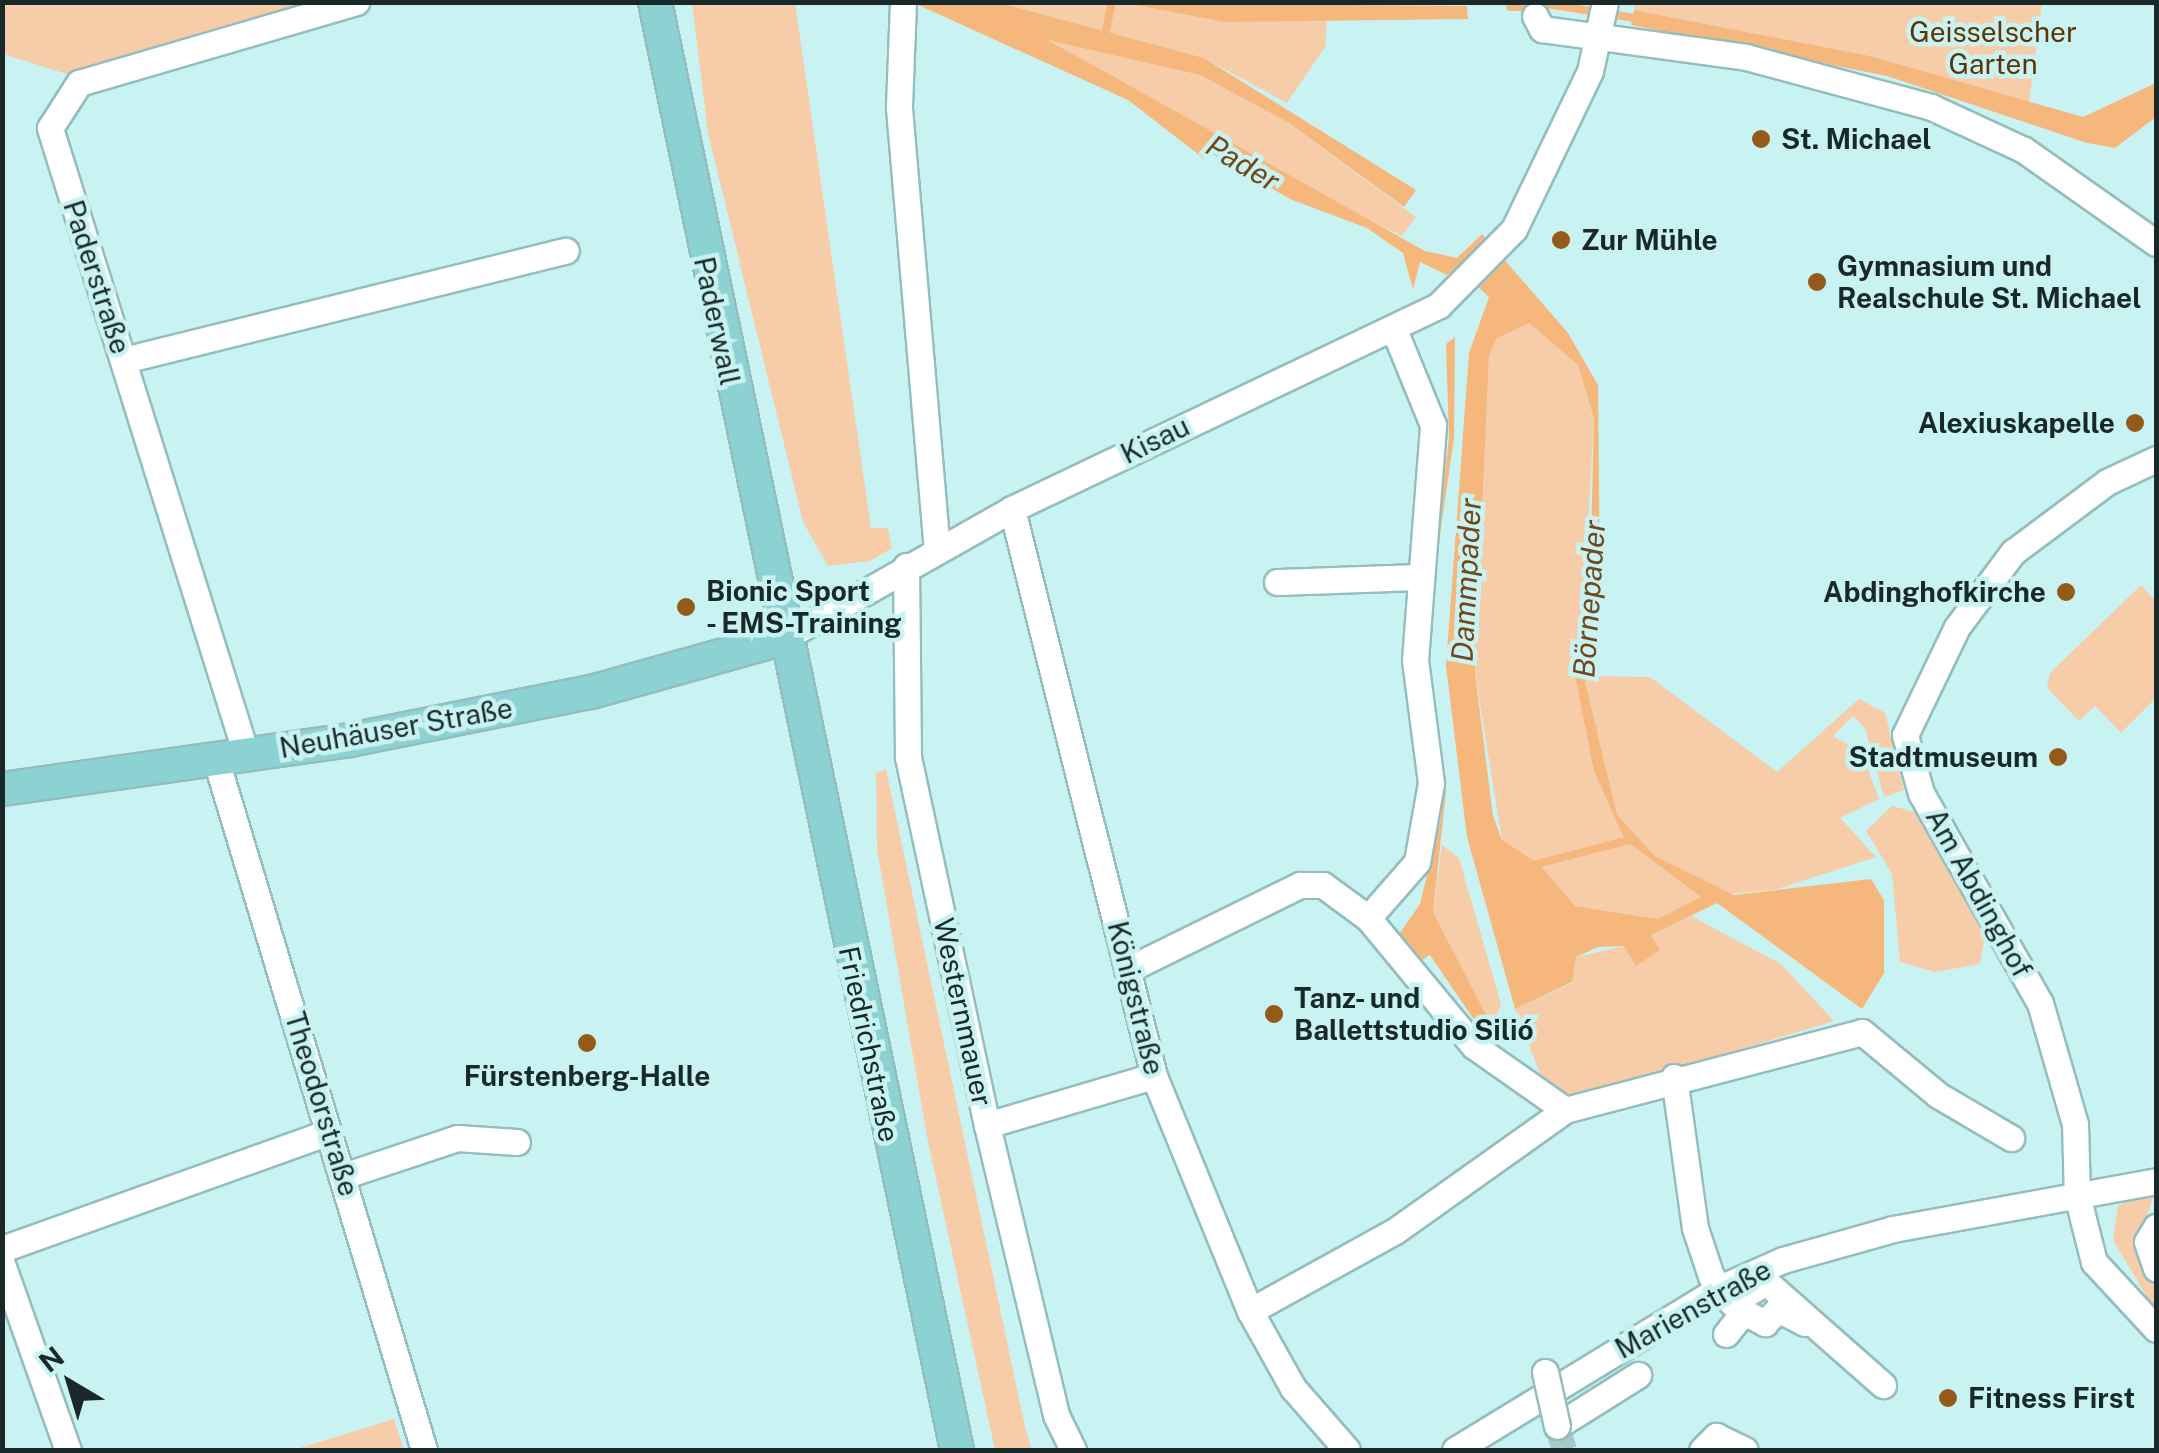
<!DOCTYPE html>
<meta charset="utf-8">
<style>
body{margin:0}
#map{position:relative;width:2159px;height:1453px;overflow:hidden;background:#c9f3f2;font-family:"Public Sans",sans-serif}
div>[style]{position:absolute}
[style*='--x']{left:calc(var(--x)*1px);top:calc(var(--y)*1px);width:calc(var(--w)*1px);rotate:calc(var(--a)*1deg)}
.green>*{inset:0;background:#f6cda8}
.water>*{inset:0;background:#f6b77d}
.stream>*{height:8px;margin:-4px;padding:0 4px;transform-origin:4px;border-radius:4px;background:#f6b77d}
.minor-tunnel>*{height:25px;margin-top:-12.5px;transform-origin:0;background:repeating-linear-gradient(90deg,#a6cbca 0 25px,transparent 0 37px)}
.roads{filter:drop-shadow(2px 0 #94bdbd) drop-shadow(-2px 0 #94bdbd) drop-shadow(0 2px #94bdbd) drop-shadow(0 -2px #94bdbd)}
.minor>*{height:25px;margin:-12.5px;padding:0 12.5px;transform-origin:12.5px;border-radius:12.5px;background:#fff}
.major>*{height:32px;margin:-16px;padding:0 16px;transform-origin:16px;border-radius:16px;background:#8dd2d3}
.bridges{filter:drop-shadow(2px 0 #94bdbd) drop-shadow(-2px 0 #94bdbd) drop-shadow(0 2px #94bdbd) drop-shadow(0 -2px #94bdbd)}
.minor-bridge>*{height:25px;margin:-12.5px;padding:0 12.5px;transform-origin:12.5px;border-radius:12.5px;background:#fff}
.dots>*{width:28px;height:28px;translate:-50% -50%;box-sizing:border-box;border:5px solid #c9f3f2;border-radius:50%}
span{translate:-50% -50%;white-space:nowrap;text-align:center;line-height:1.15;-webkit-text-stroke:9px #c9f3f2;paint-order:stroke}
.park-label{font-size:28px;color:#5c3405}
.poi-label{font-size:28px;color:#192929;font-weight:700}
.left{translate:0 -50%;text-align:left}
.right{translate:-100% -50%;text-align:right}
.street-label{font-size:28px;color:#192929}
.water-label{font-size:30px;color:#71471d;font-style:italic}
.frame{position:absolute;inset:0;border:5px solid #192929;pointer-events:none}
.north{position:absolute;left:20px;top:1333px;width:100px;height:100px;-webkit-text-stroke:8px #c9f3f2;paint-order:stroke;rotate:322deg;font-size:28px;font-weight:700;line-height:40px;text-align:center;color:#192929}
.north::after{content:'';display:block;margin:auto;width:35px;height:45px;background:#192929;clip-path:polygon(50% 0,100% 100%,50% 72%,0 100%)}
</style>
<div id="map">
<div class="green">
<div style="clip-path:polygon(1635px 2px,2042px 3px,2029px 103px,1870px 56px,1634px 10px)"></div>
<div style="clip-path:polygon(3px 3px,332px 3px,70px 75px,3px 54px)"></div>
<div style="clip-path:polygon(692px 3px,795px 3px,871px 528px,888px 528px,892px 548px,870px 561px,828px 566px,803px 522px,708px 133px)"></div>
<div style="clip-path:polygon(1000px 3px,1125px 3px,1224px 22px,1327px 20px,1325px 47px,1287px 103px,1204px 58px)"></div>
<div style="clip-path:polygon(1172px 3px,1338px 3px,1328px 11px)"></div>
<div style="clip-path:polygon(1048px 39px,1200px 75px,1289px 123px,1416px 217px,1402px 236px,1289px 182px)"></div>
<div style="clip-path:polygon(1529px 322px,1578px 365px,1594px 419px,1581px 648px,1589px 676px,1650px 677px,1777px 772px,1859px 699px,1885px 713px,1904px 790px,1884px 797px,1865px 728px,1853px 716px,1833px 736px,1862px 753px,1879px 799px,1840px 818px,1876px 857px,1774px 890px,1717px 895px,1658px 919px,1575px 906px,1502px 840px,1475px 674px,1489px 355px,1496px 338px)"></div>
<div style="clip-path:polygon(2141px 585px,2156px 601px,2156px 698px,2121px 733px,2095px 706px,2079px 721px,2047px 688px,2050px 673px)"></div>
<div style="clip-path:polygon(886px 769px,1025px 1427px,1032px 1450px,995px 1450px,928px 1142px,877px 849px,876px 773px)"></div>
<div style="clip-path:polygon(1892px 806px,1919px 813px,1986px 932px,1980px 964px,1935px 972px,1900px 962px,1892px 874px,1866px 831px)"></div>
<div style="clip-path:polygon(1442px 845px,1459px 858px,1501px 1004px,1492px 1026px,1433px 912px)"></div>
<div style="clip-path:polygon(1691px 916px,1781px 964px,1834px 1021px,1582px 1097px,1561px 1095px,1542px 1079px,1515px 1009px,1572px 983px,1576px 957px,1624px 946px,1636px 965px,1650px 935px)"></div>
<div style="clip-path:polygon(2156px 1189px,2137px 1244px,2156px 1279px,2156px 1312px,2113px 1240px,2118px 1206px)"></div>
<div style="clip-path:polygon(394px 1419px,404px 1450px,293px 1450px)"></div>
</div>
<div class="water">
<div style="clip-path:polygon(evenodd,914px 3px,1000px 3px,1204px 58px,1416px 190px,1404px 207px,1289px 123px,1200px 75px,1048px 40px,1425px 251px,1457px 258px,1482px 234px,1568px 333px,1598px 385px,1600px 580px,1585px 682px,1617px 815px,1655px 856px,1734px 895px,1871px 879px,1884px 900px,1884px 973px,1862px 1009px,1717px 903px,1651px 935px,1660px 950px,1636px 966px,1624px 946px,1598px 947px,1576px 957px,1572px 982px,1515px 1009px,1467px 837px,1446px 666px,1469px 353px,1489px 297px,1457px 267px,1447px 275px,1420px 262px,1413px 289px,1403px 253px,1367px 228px,1290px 199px,1209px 152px,1203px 158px,1128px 100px,914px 3px,1529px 323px,1578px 365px,1594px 419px,1590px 580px,1576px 680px,1594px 771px,1625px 840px,1701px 897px,1658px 919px,1575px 906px,1540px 865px,1502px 840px,1493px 816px,1475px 674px,1489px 355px,1497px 338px,1529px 323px)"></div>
<div style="clip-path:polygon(1125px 3px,1467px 6px,1468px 19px,1224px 22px)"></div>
<div style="clip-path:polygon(1634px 10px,1870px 56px,2083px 117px,2156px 83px,2156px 117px,2115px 148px,2087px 143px,1887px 76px,1631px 25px)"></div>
<div style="clip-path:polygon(1455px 337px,1454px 438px,1423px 650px,1449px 438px,1446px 344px)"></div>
<div style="clip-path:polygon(1425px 670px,1446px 792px,1433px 912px,1492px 1026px,1483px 1033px,1430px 955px,1412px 966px,1395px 940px,1420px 904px,1441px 817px)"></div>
</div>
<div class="stream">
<div style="--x:1547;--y:4;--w:95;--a:9.1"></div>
<div style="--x:1510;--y:7;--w:10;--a:0"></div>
<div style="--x:1105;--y:37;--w:36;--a:-79"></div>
<div style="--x:1533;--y:865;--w:100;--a:-14.5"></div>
</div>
<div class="minor-tunnel">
<div style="--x:1557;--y:1426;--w:25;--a:72"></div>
</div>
<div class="roads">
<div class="minor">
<div style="--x:903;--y:2;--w:106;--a:92.2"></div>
<div style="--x:899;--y:108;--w:442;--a:85.1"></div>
<div style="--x:1535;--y:16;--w:15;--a:62"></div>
<div style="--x:1542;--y:29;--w:206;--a:7.8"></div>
<div style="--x:1746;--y:57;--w:192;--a:15.1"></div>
<div style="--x:1931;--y:107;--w:102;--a:24.8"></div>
<div style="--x:2024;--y:150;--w:161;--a:35.2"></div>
<div style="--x:124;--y:360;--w:455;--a:-13.9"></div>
<div style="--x:2156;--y:459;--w:54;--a:154.9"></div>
<div style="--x:2107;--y:482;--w:117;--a:143.3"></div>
<div style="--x:2013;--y:552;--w:94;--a:126.7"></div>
<div style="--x:1957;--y:627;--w:120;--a:115.7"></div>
<div style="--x:1905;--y:735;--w:60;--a:74.6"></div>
<div style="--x:1921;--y:793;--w:241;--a:60.5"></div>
<div style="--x:2040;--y:1003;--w:126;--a:73.9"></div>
<div style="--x:2075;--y:1124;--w:71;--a:88.4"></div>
<div style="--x:2077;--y:1195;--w:69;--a:75.8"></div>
<div style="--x:2094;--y:1262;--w:91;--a:47.2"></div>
<div style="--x:1012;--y:509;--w:585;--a:75.94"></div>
<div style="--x:1154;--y:1076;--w:254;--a:67.8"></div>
<div style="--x:1250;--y:1311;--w:88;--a:60.8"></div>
<div style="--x:1293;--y:1388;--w:82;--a:48.9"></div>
<div style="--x:906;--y:566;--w:191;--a:89.4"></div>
<div style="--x:908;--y:757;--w:376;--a:77.9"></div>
<div style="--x:987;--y:1125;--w:298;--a:76.6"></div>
<div style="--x:1056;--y:1415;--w:39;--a:64"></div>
<div style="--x:1277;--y:582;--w:143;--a:-2"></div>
<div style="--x:784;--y:638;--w:262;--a:-29.5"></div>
<div style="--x:1012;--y:509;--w:473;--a:-25.5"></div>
<div style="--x:1439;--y:305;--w:107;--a:-45.4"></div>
<div style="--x:1514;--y:229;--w:175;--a:-64.3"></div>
<div style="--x:1590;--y:71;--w:71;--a:-77.7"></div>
<div style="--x:246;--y:754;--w:656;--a:-107.39"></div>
<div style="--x:50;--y:128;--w:54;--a:-57.2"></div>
<div style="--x:79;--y:83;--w:289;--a:-16.3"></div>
<div style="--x:216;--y:760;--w:721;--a:73.22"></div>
<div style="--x:1368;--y:918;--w:74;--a:-48.8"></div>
<div style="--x:1417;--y:862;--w:80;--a:-80"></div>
<div style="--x:1431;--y:783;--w:124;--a:-97.4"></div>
<div style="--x:1415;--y:660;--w:236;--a:-85.6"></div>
<div style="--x:1433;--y:425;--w:100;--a:-112.2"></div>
<div style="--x:1127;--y:970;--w:193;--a:-26.2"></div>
<div style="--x:1300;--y:885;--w:23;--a:0"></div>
<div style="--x:1323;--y:885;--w:56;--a:36.3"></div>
<div style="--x:1368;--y:918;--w:166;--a:50.4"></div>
<div style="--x:1474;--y:1046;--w:111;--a:35.1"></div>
<div style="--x:1674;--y:1077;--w:152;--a:82.1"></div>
<div style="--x:1695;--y:1228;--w:51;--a:71.6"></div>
<div style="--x:1711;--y:1276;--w:34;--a:52"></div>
<div style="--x:1732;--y:1303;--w:40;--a:-32"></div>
<div style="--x:1766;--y:1282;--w:156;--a:41.4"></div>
<div style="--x:987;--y:1125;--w:174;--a:-16.4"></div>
<div style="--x:343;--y:1176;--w:120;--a:-18.4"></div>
<div style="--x:457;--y:1138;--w:60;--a:3.8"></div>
<div style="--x:2156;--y:1227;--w:17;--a:121"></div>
<div style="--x:2147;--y:1242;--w:28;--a:71"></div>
<div style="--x:2;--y:1249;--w:346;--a:-19.7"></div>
<div style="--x:2;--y:1264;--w:197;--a:70.5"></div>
<div style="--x:1250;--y:1311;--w:166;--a:-28.9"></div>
<div style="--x:1395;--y:1231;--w:209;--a:-35.4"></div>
<div style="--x:1565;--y:1110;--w:307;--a:-14.7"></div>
<div style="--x:1862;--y:1032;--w:99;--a:39.7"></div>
<div style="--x:1938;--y:1095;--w:85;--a:30.5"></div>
<div style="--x:1726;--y:1334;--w:28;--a:-51"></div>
<div style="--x:1744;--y:1312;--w:24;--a:28"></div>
<div style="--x:1765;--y:1323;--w:19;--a:-47"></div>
<div style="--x:1778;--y:1309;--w:30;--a:28"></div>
<div style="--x:1557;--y:1426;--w:96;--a:-32.2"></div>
<div style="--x:1455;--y:1450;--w:311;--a:-31.4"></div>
<div style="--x:1720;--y:1288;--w:69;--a:-24"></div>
<div style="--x:1783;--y:1260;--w:114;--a:-15.7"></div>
<div style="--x:1893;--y:1229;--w:267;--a:-10.3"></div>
<div style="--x:1702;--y:1450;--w:20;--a:-45"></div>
<div style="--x:1716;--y:1436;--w:32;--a:26"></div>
</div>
<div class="major">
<div style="--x:655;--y:2;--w:1479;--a:78.22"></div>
<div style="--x:2;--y:789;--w:351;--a:-8"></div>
<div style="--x:350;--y:740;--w:246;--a:-11.3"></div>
<div style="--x:591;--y:692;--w:200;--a:-15.6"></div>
</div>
</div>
<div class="bridges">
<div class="minor-bridge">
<div style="--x:1545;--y:1372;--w:55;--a:77.5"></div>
</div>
</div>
<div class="dots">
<div style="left:1761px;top:139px;background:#945a19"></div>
<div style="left:1561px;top:240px;background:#945a19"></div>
<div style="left:1817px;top:282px;background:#945a19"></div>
<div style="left:2135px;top:423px;background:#945a19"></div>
<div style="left:2066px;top:592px;background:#945a19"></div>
<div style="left:686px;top:607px;background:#945a19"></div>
<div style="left:2058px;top:757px;background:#945a19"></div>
<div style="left:1274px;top:1014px;background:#945a19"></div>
<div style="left:587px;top:1043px;background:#945a19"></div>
<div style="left:1948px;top:1398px;background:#945a19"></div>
</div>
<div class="park-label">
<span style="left:1993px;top:48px">Geisselscher<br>Garten</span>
</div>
<div class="poi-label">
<span class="left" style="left:1781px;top:139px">St. Michael</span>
<span class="left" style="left:1581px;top:240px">Zur Mühle</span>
<span class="left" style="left:1837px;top:282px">Gymnasium und<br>Realschule St. Michael</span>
<span class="right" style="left:2115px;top:423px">Alexiuskapelle</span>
<span class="left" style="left:706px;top:607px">Bionic Sport<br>- EMS-Training</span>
<span class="right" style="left:2046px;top:592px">Abdinghofkirche</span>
<span class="right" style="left:2038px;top:757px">Stadtmuseum</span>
<span class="left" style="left:1294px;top:1014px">Tanz- und<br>Ballettstudio Silió</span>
<span style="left:587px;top:1076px">Fürstenberg-Halle</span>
<span class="left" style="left:1968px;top:1398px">Fitness First</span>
</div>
<div class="street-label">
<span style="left:97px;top:277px;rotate:72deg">Paderstraße</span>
<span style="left:717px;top:321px;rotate:78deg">Paderwall</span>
<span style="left:1155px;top:440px;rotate:-26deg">Kisau</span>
<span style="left:396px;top:728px;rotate:-10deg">Neuhäuser Straße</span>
<span style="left:1979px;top:893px;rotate:61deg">Am Abdinghof</span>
<span style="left:1136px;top:998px;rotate:76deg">Königstraße</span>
<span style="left:963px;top:1012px;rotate:78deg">Westernmauer</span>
<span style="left:869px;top:1044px;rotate:78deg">Friedrichstraße</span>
<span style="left:322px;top:1104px;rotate:73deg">Theodorstraße</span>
<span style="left:1693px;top:1309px;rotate:-29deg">Marienstraße</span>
</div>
<div class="water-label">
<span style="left:1243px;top:163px;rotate:31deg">Pader</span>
<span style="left:1466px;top:580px;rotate:-87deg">Dammpader</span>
<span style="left:1589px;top:599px;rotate:-86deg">Börnepader</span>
</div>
<div class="frame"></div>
<div class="north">N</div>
</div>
